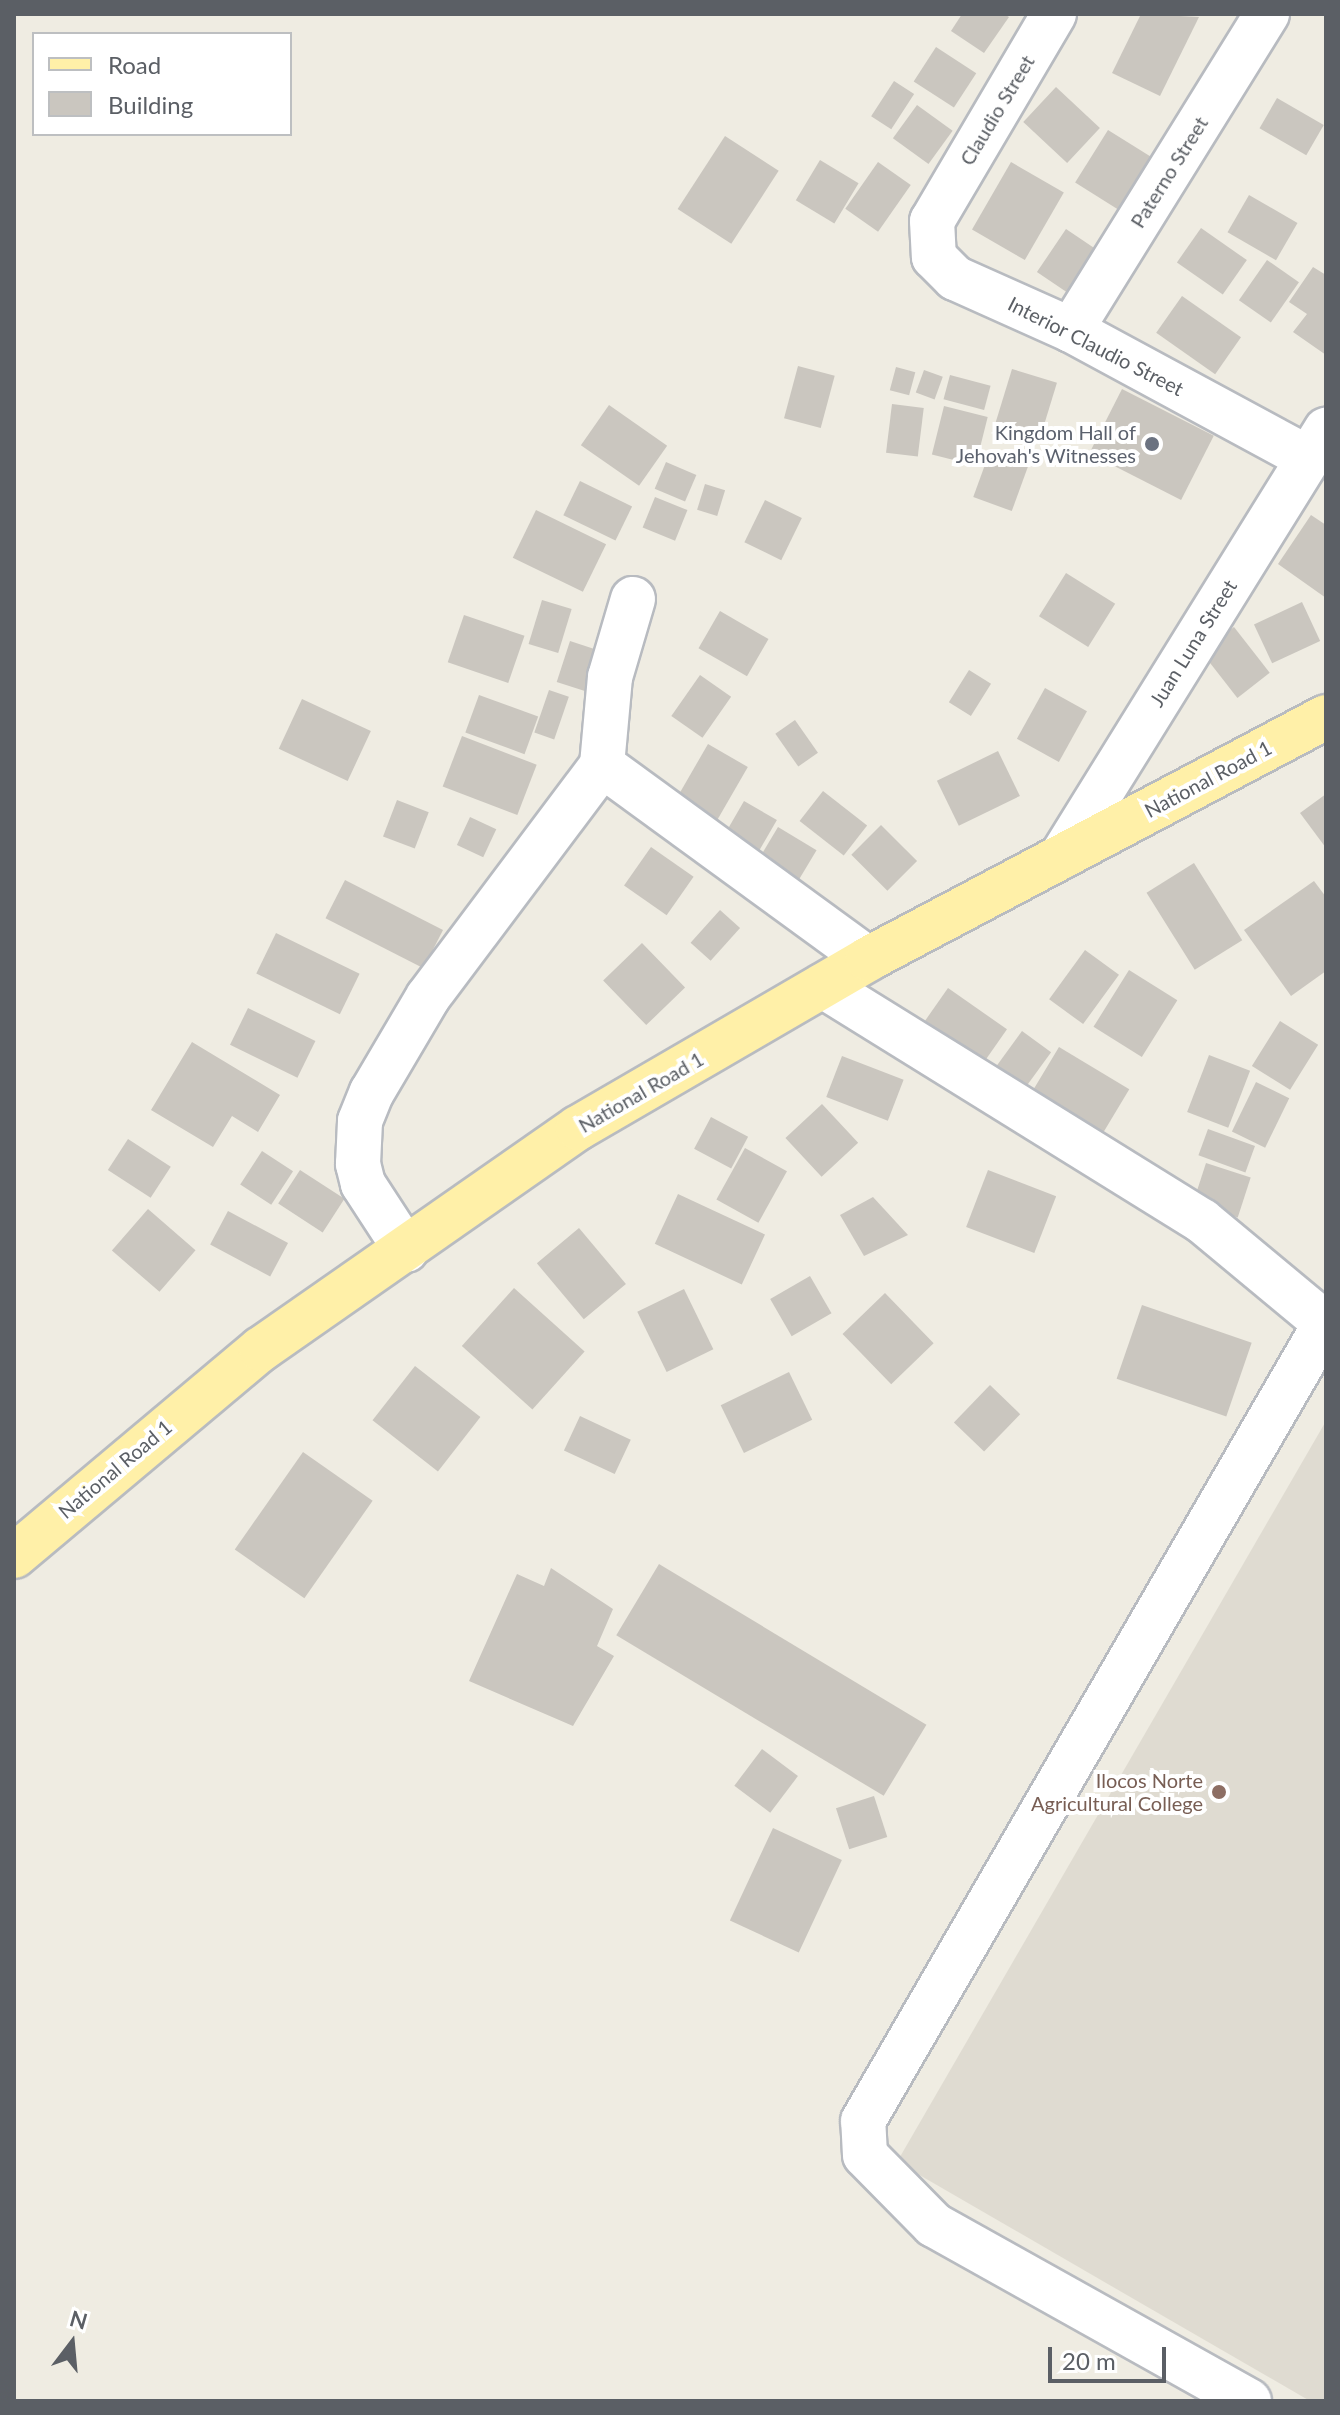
<!DOCTYPE html>
<style>
body{margin:0}
#map{position:relative;width:1340px;height:2415px;overflow:hidden;background:#efece2;font-family:Lato,sans-serif}
div>[style]{position:absolute}
[style*='--x']{left:calc(var(--x)*1px);top:calc(var(--y)*1px);width:calc(var(--w)*1px);rotate:calc(var(--a)*1deg)}
.education>*{inset:0;background:#dfdbd1}
.building>*{inset:0;background:#cac6bf;transform-origin:0 0}
.roads{filter:drop-shadow(2px 0 #b8bbc0) drop-shadow(-2px 0 #b8bbc0) drop-shadow(0 2px #b8bbc0) drop-shadow(0 -2px #b8bbc0)}
.minor>*{height:44px;margin:-22px;padding:0 22px;transform-origin:22px;border-radius:22px;background:#fff}
.major>*{height:44px;margin:-22px;padding:0 22px;transform-origin:22px;border-radius:22px;background:#fff0a8}
.dots>*{width:22px;height:22px;translate:-50% -50%;box-sizing:border-box;border:4px solid #fff;border-radius:50%}
span{translate:-50% -50%;white-space:nowrap;text-align:center;line-height:1.15;-webkit-text-stroke:8px #fff;paint-order:stroke}
.street-label{font-size:20px;color:#5b5f65}
.worship-label{font-size:20px;color:#5b616d}
.right{translate:-100% -50%;text-align:right}
.education-label{font-size:20px;color:#785e54}
.frame{position:absolute;inset:0;border:16px solid #5b5f65;pointer-events:none}
.legend{position:absolute;left:32px;top:32px;width:260px;height:104px;box-sizing:border-box;background:#fff;border:2px solid #bdbfc1;margin:0;padding:10px 14px;list-style:none;font-size:24px;color:#5b5f65}
.legend li{display:flex;align-items:center;gap:16px;height:40px}
.legend b{width:40px;border:2px solid #bdbfc1}
.north{position:absolute;left:32px;top:2303px;width:80px;height:80px;-webkit-text-stroke:6px #fff;paint-order:stroke;rotate:16deg;font-size:22px;font-weight:700;line-height:32px;text-align:center;color:#5b5f65}
.north::after{content:'';display:block;margin:auto;width:28px;height:36px;background:#5b5f65;clip-path:polygon(50% 0,100% 100%,50% 72%,0 100%)}
.scale{position:absolute;left:1048px;top:2347px;width:118px;height:36px;box-sizing:border-box;border:4px solid #5b5f65;border-top:0;padding-left:10px;font-size:24px;line-height:28px;white-space:nowrap;color:#5b5f65;-webkit-text-stroke:6px #fff;paint-order:stroke}
</style>
<div id="map">
<div class="education">
<div style="clip-path:polygon(1326px 1421px,1326px 2401px,1310px 2401px,897px 2162px)"></div>
</div>
<div class="building">
<div style="clip-path:polygon(962px 14px,1004px 14px,1009px 17px,984px 53px,951px 31px)"></div>
<div style="clip-path:polygon(1141px 14px,1199px 17px,1160px 96px,1112px 73px)"></div>
<div style="left:936px;top:47px;width:48px;height:41px;rotate:33deg"></div>
<div style="left:894px;top:81px;width:24px;height:42px;rotate:33deg"></div>
<div style="left:1056px;top:87px;width:60px;height:48px;rotate:43deg"></div>
<div style="left:1277px;top:98px;width:54px;height:35px;rotate:30deg"></div>
<div style="left:917px;top:105px;width:44px;height:41px;rotate:36deg"></div>
<div style="left:1108px;top:130px;width:61px;height:62px;rotate:32deg"></div>
<div style="left:725px;top:136px;width:64px;height:87px;rotate:33deg"></div>
<div style="left:820px;top:160px;width:45px;height:47px;rotate:31deg"></div>
<div style="left:878px;top:162px;width:40px;height:57px;rotate:35deg"></div>
<div style="left:1011px;top:162px;width:61px;height:78px;rotate:30deg"></div>
<div style="left:1249px;top:195px;width:56px;height:43px;rotate:30deg"></div>
<div style="left:1201px;top:228px;width:56px;height:42px;rotate:35deg"></div>
<div style="left:1066px;top:229px;width:50px;height:52px;rotate:34deg"></div>
<div style="left:1267px;top:260px;width:39px;height:49px;rotate:35deg"></div>
<div style="clip-path:polygon(1313px 267px,1326px 275px,1326px 355px,1293px 332px,1307px 314px,1289px 302px)"></div>
<div style="left:1182px;top:296px;width:72px;height:45px;rotate:35deg"></div>
<div style="left:798px;top:366px;width:38px;height:54px;rotate:15deg"></div>
<div style="left:896px;top:367px;width:20px;height:24px;rotate:15deg"></div>
<div style="left:1012px;top:369px;width:47px;height:56px;rotate:17deg"></div>
<div style="left:924px;top:370px;width:20px;height:24px;rotate:20deg"></div>
<div style="left:950px;top:375px;width:42px;height:25px;rotate:15deg"></div>
<div style="left:1122px;top:389px;width:103px;height:72px;rotate:27deg"></div>
<div style="left:892px;top:404px;width:32px;height:49px;rotate:7deg"></div>
<div style="left:609px;top:405px;width:71px;height:49px;rotate:35deg"></div>
<div style="left:944px;top:406px;width:45px;height:50px;rotate:14deg"></div>
<div style="left:990px;top:451px;width:41px;height:49px;rotate:20deg"></div>
<div style="left:666px;top:462px;width:33px;height:29px;rotate:23deg"></div>
<div style="left:580px;top:481px;width:58px;height:38px;rotate:26deg"></div>
<div style="left:705px;top:484px;width:21px;height:27px;rotate:17deg"></div>
<div style="left:655px;top:497px;width:35px;height:33px;rotate:22deg"></div>
<div style="left:765px;top:500px;width:41px;height:47px;rotate:26deg"></div>
<div style="left:536px;top:510px;width:78px;height:53px;rotate:26deg"></div>
<div style="clip-path:polygon(1311px 515px,1326px 525px,1326px 598px,1278px 564px)"></div>
<div style="left:1066px;top:573px;width:58px;height:51px;rotate:32deg"></div>
<div style="left:542px;top:600px;width:31px;height:46px;rotate:17deg"></div>
<div style="left:1302px;top:602px;width:43px;height:53px;rotate:65deg"></div>
<div style="left:720px;top:611px;width:56px;height:43px;rotate:30deg"></div>
<div style="left:464px;top:615px;width:64px;height:50px;rotate:19deg"></div>
<div style="left:1234px;top:627px;width:58px;height:41px;rotate:52deg"></div>
<div style="left:570px;top:641px;width:32px;height:43px;rotate:18deg"></div>
<div style="left:969px;top:670px;width:26px;height:38px;rotate:32deg"></div>
<div style="left:700px;top:675px;width:38px;height:50px;rotate:35deg"></div>
<div style="left:1045px;top:688px;width:48px;height:58px;rotate:29deg"></div>
<div style="left:549px;top:690px;width:21px;height:45px;rotate:19deg"></div>
<div style="left:479px;top:695px;width:63px;height:40px;rotate:20deg"></div>
<div style="left:302px;top:699px;width:76px;height:55px;rotate:25deg"></div>
<div style="left:795px;top:720px;width:40px;height:24px;rotate:55deg"></div>
<div style="left:462px;top:736px;width:80px;height:54px;rotate:21deg"></div>
<div style="left:708px;top:744px;width:46px;height:67px;rotate:30deg"></div>
<div style="left:998px;top:751px;width:50px;height:68px;rotate:64deg"></div>
<div style="left:823px;top:791px;width:56px;height:38px;rotate:38deg"></div>
<div style="clip-path:polygon(1326px 794px,1326px 848px,1300px 813px)"></div>
<div style="left:397px;top:800px;width:34px;height:39px;rotate:21deg"></div>
<div style="left:744px;top:801px;width:38px;height:39px;rotate:30deg"></div>
<div style="left:470px;top:817px;width:29px;height:31px;rotate:25deg"></div>
<div style="left:881px;top:825px;width:51px;height:42px;rotate:45deg"></div>
<div style="left:778px;top:827px;width:45px;height:42px;rotate:31deg"></div>
<div style="left:651px;top:847px;width:52px;height:47px;rotate:35deg"></div>
<div style="left:1194px;top:863px;width:91px;height:56px;rotate:58deg"></div>
<div style="left:345px;top:880px;width:110px;height:43px;rotate:27deg"></div>
<div style="clip-path:polygon(1314px 881px,1326px 897px,1326px 971px,1291px 996px,1244px 930px)"></div>
<div style="left:720px;top:910px;width:27px;height:44px;rotate:42deg"></div>
<div style="left:276px;top:933px;width:93px;height:45px;rotate:26deg"></div>
<div style="left:642px;top:943px;width:62px;height:54px;rotate:46deg"></div>
<div style="left:1085px;top:950px;width:42px;height:61px;rotate:36deg"></div>
<div style="left:1129px;top:970px;width:57px;height:67px;rotate:32deg"></div>
<div style="left:948px;top:988px;width:72px;height:57px;rotate:35deg"></div>
<div style="left:248px;top:1008px;width:75px;height:41px;rotate:26deg"></div>
<div style="left:1280px;top:1021px;width:45px;height:53px;rotate:32deg"></div>
<div style="left:1022px;top:1031px;width:36px;height:61px;rotate:36deg"></div>
<div style="clip-path:polygon(192px 1042px,280px 1095px,258px 1132px,232px 1116px,213px 1147px,151px 1110px)"></div>
<div style="left:1059px;top:1047px;width:82px;height:68px;rotate:31deg"></div>
<div style="left:1209px;top:1055px;width:44px;height:61px;rotate:21deg"></div>
<div style="left:842px;top:1056px;width:66px;height:44px;rotate:21deg"></div>
<div style="left:1256px;top:1082px;width:37px;height:55px;rotate:26deg"></div>
<div style="left:822px;top:1104px;width:53px;height:50px;rotate:47deg"></div>
<div style="left:711px;top:1117px;width:42px;height:36px;rotate:28deg"></div>
<div style="left:1208px;top:1129px;width:50px;height:28px;rotate:20deg"></div>
<div style="left:128px;top:1139px;width:51px;height:37px;rotate:33deg"></div>
<div style="left:745px;top:1148px;width:48px;height:59px;rotate:29deg"></div>
<div style="left:262px;top:1151px;width:37px;height:40px;rotate:33deg"></div>
<div style="left:1206px;top:1163px;width:47px;height:42px;rotate:18deg"></div>
<div style="left:300px;top:1170px;width:53px;height:40px;rotate:33deg"></div>
<div style="left:988px;top:1170px;width:73px;height:61px;rotate:21deg"></div>
<div style="left:678px;top:1194px;width:96px;height:55px;rotate:25deg"></div>
<div style="clip-path:polygon(873px 1197px,908px 1235px,864px 1256px,840px 1215px)"></div>
<div style="left:148px;top:1209px;width:63px;height:55px;rotate:41deg"></div>
<div style="left:228px;top:1211px;width:68px;height:38px;rotate:28deg"></div>
<div style="left:579px;top:1228px;width:73px;height:55px;rotate:50deg"></div>
<div style="left:810px;top:1276px;width:43px;height:46px;rotate:60deg"></div>
<div style="left:514px;top:1288px;width:95px;height:78px;rotate:42deg"></div>
<div style="left:684px;top:1289px;width:67px;height:52px;rotate:64deg"></div>
<div style="left:885px;top:1293px;width:70px;height:59px;rotate:46deg"></div>
<div style="left:1142px;top:1305px;width:116px;height:78px;rotate:19deg"></div>
<div style="left:415px;top:1366px;width:83px;height:69px;rotate:38deg"></div>
<div style="left:789px;top:1372px;width:53px;height:76px;rotate:64deg"></div>
<div style="left:990px;top:1385px;width:42px;height:52px;rotate:44deg"></div>
<div style="left:580px;top:1416px;width:56px;height:38px;rotate:25deg"></div>
<div style="left:303px;top:1452px;width:85px;height:119px;rotate:35deg"></div>
<div style="left:659px;top:1564px;width:312px;height:83px;rotate:31deg"></div>
<div style="clip-path:polygon(551px 1568px,613px 1609px,597px 1646px,614px 1656px,573px 1726px,469px 1681px,517px 1574px,544px 1586px)"></div>
<div style="left:762px;top:1749px;width:45px;height:46px;rotate:37deg"></div>
<div style="left:874px;top:1796px;width:43px;height:40px;rotate:72deg"></div>
<div style="left:773px;top:1828px;width:76px;height:102px;rotate:25deg"></div>
</div>
<div class="roads">
<div class="minor">
<div style="--x:1054;--y:14;--w:240;--a:120.5"></div>
<div style="--x:932;--y:221;--w:36;--a:87"></div>
<div style="--x:934;--y:257;--w:30;--a:45"></div>
<div style="--x:955;--y:278;--w:127;--a:24.1"></div>
<div style="--x:1071;--y:330;--w:269;--a:28.4"></div>
<div style="--x:1071;--y:330;--w:372;--a:-58.2"></div>
<div style="--x:633;--y:599;--w:81;--a:106.4"></div>
<div style="--x:610;--y:677;--w:88;--a:95.2"></div>
<div style="--x:602;--y:765;--w:329;--a:36.1"></div>
<div style="--x:1061;--y:857;--w:503;--a:-58.18"></div>
<div style="--x:823;--y:986;--w:446;--a:31.8"></div>
<div style="--x:1202;--y:1221;--w:161;--a:39.7"></div>
<div style="--x:406;--y:1250;--w:79;--a:-123.1"></div>
<div style="--x:363;--y:1184;--w:21;--a:-104"></div>
<div style="--x:358;--y:1164;--w:43;--a:-87.3"></div>
<div style="--x:360;--y:1121;--w:31;--a:-68"></div>
<div style="--x:372;--y:1092;--w:110;--a:-59.5"></div>
<div style="--x:428;--y:997;--w:290;--a:-53.1"></div>
<div style="--x:1249;--y:2401;--w:361;--a:-150.8"></div>
<div style="--x:934;--y:2225;--w:98;--a:-134.6"></div>
<div style="--x:865;--y:2155;--w:34;--a:-93"></div>
<div style="--x:863;--y:2121;--w:921;--a:-59.9"></div>
</div>
<div class="major">
<div style="--x:14;--y:1556;--w:322;--a:-40"></div>
<div style="--x:261;--y:1349;--w:386;--a:-34.9"></div>
<div style="--x:578;--y:1128;--w:336;--a:-30.2"></div>
<div style="--x:868;--y:959;--w:518;--a:-27.85"></div>
</div>
</div>
<div class="dots">
<div style="left:1152px;top:444px;background:#6b7280"></div>
<div style="left:1219px;top:1792px;background:#8d6e63"></div>
</div>
<div class="street-label">
<span style="left:997px;top:110px;rotate:-59deg">Claudio Street</span>
<span style="left:1169px;top:172px;rotate:-58deg">Paterno Street</span>
<span style="left:1096px;top:346px;rotate:27deg">Interior Claudio Street</span>
<span style="left:1193px;top:643px;rotate:-58deg">Juan Luna Street</span>
<span style="left:1208px;top:779px;rotate:-28deg">National Road 1</span>
<span style="left:641px;top:1092px;rotate:-30deg">National Road 1</span>
<span style="left:115px;top:1469px;rotate:-40deg">National Road 1</span>
</div>
<div class="worship-label">
<span class="right" style="left:1136px;top:444px">Kingdom Hall of<br>Jehovah's Witnesses</span>
</div>
<div class="education-label">
<span class="right" style="left:1203px;top:1792px">Ilocos Norte<br>Agricultural College</span>
</div>
<div class="frame"></div>
<ul class="legend">
<li><b style="height:10px;background:#fff0a8"></b>Road</li>
<li><b style="height:22px;background:#cac6bf"></b>Building</li>
</ul>
<div class="north">N</div>
<div class="scale">20 m</div>
</div>
